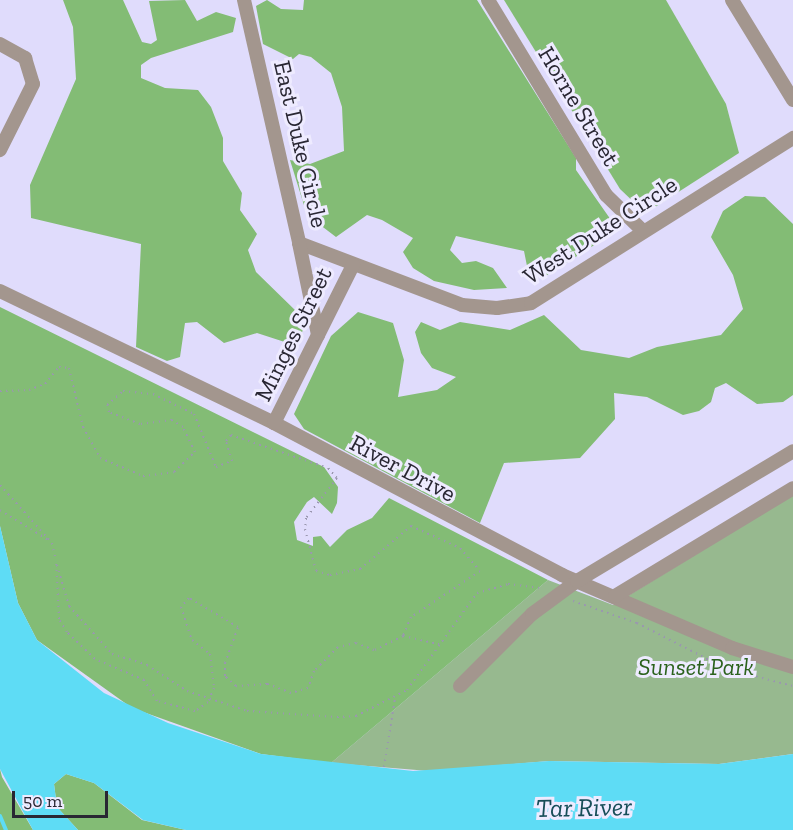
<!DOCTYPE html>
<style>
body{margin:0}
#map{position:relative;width:793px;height:830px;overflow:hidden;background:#e0dcfc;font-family:"Zilla Slab",serif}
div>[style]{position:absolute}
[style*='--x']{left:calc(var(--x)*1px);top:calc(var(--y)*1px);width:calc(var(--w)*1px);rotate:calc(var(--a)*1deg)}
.green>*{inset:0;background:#97b98f}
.forest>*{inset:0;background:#83bc75}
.water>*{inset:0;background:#5edcf5}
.stream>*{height:4px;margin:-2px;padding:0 2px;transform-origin:2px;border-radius:2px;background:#5edcf5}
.path>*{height:2px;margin-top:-1px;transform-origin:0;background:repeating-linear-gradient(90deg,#9a97af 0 1.5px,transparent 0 6px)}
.minor>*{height:14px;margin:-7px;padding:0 7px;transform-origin:7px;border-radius:7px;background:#a3968e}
span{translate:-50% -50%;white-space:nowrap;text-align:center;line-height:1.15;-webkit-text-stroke:6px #eeebff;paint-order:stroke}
.street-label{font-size:24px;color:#292733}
.park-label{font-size:24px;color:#2b621d;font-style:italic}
.water-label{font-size:26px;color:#174e59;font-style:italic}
.scale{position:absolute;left:12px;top:791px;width:96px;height:27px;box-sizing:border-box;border:3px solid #292733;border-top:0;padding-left:8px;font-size:18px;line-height:21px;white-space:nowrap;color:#292733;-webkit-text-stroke:4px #eeebff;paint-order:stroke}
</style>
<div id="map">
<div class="green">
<div style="clip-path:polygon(793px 495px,793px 754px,719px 764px,549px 761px,429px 771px,331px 763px,548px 580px,613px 605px)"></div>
</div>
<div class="forest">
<div style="clip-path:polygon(63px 0,123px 0,142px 42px,151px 44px,157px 40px,149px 1px,185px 0,197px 21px,216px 12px,236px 18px,233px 32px,151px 58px,141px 65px,141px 78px,165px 88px,198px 90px,211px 107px,223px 138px,223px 161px,242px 193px,240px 210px,257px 234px,248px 250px,256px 272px,297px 312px,304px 327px,297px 346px,257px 333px,224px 343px,197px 322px,185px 323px,180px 357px,167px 361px,136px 347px,141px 244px,31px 218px,30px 185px,76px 79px,73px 27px)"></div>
<div style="clip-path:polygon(267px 0,281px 9px,303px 10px,304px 0,477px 0,576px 158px,576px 170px,618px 230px,544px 277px,527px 266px,524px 251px,456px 236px,450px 250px,462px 263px,476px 261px,493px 268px,507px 288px,474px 290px,434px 281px,413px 268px,403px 252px,413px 238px,382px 220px,367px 215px,336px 237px,307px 215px,290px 160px,310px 164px,344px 151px,342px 107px,331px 73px,311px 57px,299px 54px,293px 59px,263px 44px,256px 6px)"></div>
<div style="clip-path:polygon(504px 0,666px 0,726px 104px,739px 153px,652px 209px,639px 207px,620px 189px)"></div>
<div style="clip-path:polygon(745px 196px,765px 197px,793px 224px,793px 395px,783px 402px,757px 404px,726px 383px,715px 388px,711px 402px,699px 411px,683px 415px,647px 397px,614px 393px,615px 419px,580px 458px,504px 463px,480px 523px,304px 429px,294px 414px,331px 336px,358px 312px,393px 323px,404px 360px,398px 397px,437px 390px,456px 377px,432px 368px,421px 353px,415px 332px,421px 322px,440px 330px,460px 322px,510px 330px,544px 315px,581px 350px,629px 358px,657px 347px,721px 335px,743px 309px,733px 275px,711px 237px,723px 211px)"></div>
<div style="clip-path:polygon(0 307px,324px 467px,338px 487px,337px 503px,332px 514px,314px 497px,307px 502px,294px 522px,297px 540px,313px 546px,313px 537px,321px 536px,330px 547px,347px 530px,372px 518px,389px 498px,548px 580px,331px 763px,261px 754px,132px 708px,37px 640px,18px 603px,0 526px)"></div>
<div style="clip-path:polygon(0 769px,2px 777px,33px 830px,0 830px)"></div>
<div style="clip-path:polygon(66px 774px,94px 783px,142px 820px,186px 830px,78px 830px,57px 807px,54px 784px)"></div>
</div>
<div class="water">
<div style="clip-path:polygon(0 526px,18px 603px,37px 640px,104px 693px,168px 723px,261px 754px,413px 771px,549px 761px,719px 764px,793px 754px,793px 830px,186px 830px,143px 820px,94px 783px,66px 774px,54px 784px,57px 807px,78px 830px,33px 830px,0 769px)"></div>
</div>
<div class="stream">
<div style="--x:0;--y:816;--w:15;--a:67"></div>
</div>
<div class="path">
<div style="--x:0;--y:391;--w:29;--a:-2"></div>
<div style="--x:29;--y:390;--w:17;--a:-21"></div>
<div style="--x:45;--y:384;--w:22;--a:-51"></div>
<div style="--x:59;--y:367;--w:10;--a:6"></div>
<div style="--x:69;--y:368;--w:61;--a:76.7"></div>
<div style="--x:83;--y:427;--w:35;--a:61"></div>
<div style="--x:100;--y:458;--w:47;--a:22.7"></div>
<div style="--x:143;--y:476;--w:31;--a:-7"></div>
<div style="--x:174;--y:472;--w:29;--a:-44"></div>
<div style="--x:195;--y:452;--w:28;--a:-116"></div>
<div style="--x:183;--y:427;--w:13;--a:-148"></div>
<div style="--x:172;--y:420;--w:32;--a:173"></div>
<div style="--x:140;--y:424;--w:33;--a:-159"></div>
<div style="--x:109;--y:412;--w:7;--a:-106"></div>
<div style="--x:107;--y:405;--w:21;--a:-41"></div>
<div style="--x:123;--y:391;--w:30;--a:6"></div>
<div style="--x:153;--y:394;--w:46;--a:26"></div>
<div style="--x:194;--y:414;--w:57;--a:67.5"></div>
<div style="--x:216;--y:467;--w:17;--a:-21"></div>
<div style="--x:232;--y:461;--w:21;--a:-107"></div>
<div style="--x:226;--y:441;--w:8;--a:-50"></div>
<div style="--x:231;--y:435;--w:102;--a:18.8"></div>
<div style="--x:328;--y:468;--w:13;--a:48"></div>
<div style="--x:337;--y:478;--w:51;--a:127.8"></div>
<div style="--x:306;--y:518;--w:11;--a:95"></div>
<div style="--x:305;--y:529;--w:43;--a:75.3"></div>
<div style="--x:316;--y:571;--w:15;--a:16"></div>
<div style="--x:330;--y:575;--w:31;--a:-11"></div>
<div style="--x:360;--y:569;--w:67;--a:-40.1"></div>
<div style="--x:411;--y:526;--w:54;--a:24.2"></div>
<div style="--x:460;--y:548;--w:30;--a:49"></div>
<div style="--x:480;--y:571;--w:83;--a:146.3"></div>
<div style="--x:411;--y:617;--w:21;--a:113"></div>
<div style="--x:403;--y:636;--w:32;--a:154"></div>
<div style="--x:374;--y:650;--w:19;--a:-159"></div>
<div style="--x:356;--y:643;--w:18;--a:167"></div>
<div style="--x:338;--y:647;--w:34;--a:135"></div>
<div style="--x:314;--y:671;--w:18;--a:109"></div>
<div style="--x:308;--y:688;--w:18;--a:164"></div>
<div style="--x:291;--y:693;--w:26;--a:-159"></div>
<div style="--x:267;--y:684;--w:31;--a:176"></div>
<div style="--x:236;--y:686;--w:15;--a:-138"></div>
<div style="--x:225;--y:676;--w:13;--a:-90"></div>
<div style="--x:225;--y:663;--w:38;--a:-70"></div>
<div style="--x:238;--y:627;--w:57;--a:-149.4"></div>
<div style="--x:189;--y:598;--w:12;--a:132"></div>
<div style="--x:181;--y:607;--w:35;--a:72"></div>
<div style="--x:192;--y:640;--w:23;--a:38"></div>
<div style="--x:210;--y:654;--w:34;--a:83"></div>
<div style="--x:214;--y:688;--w:15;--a:113"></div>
<div style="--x:208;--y:702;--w:16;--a:145"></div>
<div style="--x:195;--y:711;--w:39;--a:-165"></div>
<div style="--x:157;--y:701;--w:25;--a:-122"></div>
<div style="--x:144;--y:680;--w:53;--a:-156.8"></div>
<div style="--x:95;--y:659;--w:39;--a:-136"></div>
<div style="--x:67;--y:632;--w:15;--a:-122"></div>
<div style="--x:59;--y:619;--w:60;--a:-92.9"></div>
<div style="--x:0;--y:485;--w:78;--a:48.1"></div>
<div style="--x:52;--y:543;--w:17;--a:77"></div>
<div style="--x:0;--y:510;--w:59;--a:31.8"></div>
<div style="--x:57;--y:565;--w:43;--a:73.7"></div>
<div style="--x:69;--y:606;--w:64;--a:48.1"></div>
<div style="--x:112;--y:654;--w:37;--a:17"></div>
<div style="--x:147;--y:665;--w:48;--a:33"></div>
<div style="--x:187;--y:691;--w:63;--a:18.4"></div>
<div style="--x:247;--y:711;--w:90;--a:3.8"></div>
<div style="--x:337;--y:717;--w:19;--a:-3"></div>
<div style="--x:356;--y:716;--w:57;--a:-27"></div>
<div style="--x:407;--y:690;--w:120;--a:-54.2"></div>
<div style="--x:477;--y:593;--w:32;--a:-16"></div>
<div style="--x:508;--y:584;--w:35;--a:7"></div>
<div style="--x:573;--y:601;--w:68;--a:19"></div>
<div style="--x:637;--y:623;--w:101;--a:27.1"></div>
<div style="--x:727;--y:669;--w:68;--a:14.4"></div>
<div style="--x:403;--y:636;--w:37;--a:13"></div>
<div style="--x:384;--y:767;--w:70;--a:-80.9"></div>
</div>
<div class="minor">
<div style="--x:244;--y:0;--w:249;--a:77.2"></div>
<div style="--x:299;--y:243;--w:174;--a:20.8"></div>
<div style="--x:462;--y:305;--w:35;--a:5"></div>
<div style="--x:497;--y:308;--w:34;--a:-8"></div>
<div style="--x:531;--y:303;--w:310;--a:-32.2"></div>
<div style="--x:488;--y:0;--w:228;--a:58.8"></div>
<div style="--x:606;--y:195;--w:49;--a:44.2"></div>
<div style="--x:732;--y:0;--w:117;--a:58.6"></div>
<div style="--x:0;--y:44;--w:29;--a:29"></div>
<div style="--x:25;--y:58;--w:27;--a:73"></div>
<div style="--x:33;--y:84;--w:74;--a:116.6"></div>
<div style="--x:299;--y:243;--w:94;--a:78.3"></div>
<div style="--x:0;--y:291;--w:304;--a:25.7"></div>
<div style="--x:274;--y:423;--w:326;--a:27.8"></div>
<div style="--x:562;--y:575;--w:185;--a:23.2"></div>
<div style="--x:732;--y:648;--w:64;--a:17.3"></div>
<div style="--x:274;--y:423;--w:177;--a:-63.4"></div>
<div style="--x:615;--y:596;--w:208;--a:-31.2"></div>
<div style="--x:460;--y:686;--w:102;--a:-45"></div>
<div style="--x:532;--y:614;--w:56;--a:-36.3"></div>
<div style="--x:577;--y:581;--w:252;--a:-31"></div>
</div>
<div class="street-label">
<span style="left:579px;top:106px;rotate:59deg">Horne Street</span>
<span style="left:301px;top:144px;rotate:77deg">East Duke Circle</span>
<span style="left:600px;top:230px;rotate:-33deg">West Duke Circle</span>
<span style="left:293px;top:334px;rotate:-64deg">Minges Street</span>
<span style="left:403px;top:468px;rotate:28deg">River Drive</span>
</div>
<div class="park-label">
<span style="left:696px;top:667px">Sunset Park</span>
</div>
<div class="water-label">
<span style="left:584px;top:808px;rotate:-1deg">Tar River</span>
</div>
<div class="scale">50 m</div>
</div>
